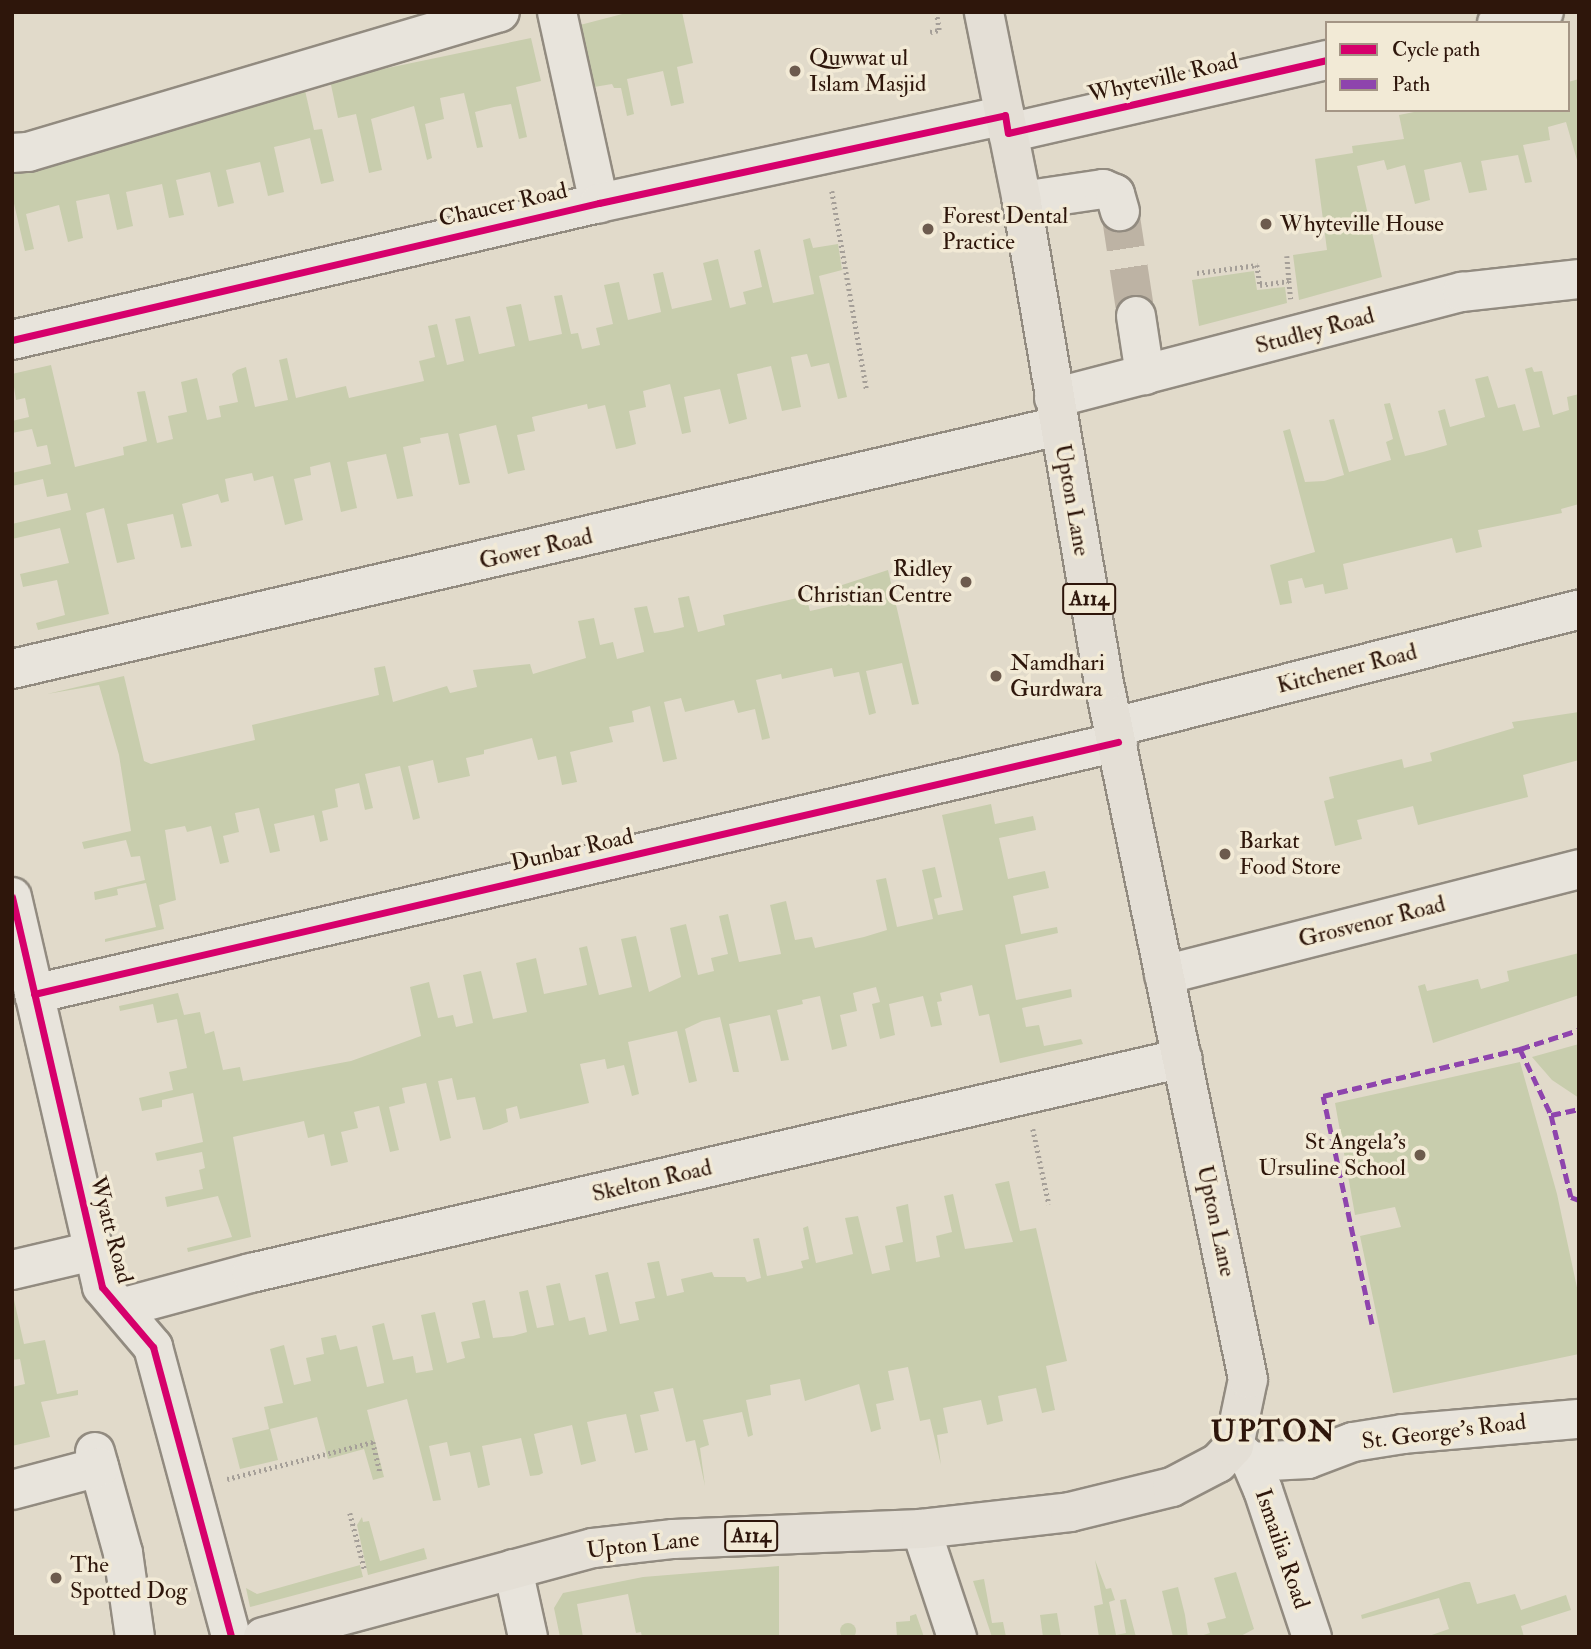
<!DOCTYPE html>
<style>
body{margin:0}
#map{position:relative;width:1591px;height:1649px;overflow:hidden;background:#e1daca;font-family:"IM FELL Double Pica",serif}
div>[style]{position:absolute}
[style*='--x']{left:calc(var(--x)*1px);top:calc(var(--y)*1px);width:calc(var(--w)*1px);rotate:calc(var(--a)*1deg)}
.green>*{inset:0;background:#c8cdad}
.round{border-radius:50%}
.minor-tunnel>*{height:38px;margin-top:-19px;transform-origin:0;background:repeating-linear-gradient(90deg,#bdb3a4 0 38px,transparent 0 57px)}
.path>*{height:4.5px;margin-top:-2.25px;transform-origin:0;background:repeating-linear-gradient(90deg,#a59f98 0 2px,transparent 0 5.5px)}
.roads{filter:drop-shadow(2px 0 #928b80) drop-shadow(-2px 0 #928b80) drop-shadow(0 2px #928b80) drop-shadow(0 -2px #928b80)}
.minor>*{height:38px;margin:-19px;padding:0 19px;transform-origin:19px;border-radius:19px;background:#e8e4dc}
.major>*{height:38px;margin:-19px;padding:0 19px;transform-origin:19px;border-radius:19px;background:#e4dfd6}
.quiet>*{height:5px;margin-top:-2.5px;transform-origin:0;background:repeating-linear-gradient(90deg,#8e44ad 0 10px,transparent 0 15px)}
.cycleway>*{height:7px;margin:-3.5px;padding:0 3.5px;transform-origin:3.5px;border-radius:3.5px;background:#d6006c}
.dots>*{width:19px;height:19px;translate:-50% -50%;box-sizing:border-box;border:4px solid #f2ead6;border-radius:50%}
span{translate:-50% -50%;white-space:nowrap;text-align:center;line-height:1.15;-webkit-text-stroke:7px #f2ead6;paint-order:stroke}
.shield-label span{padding:2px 5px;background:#f2ead6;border:2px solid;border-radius:5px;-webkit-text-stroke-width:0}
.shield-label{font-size:21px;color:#2e160b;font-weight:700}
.poi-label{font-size:23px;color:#2e160b}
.left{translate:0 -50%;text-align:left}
.right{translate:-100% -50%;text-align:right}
.street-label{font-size:23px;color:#2e160b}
.district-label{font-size:30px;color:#2e160b;font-weight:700;letter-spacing:2px}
.frame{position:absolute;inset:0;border:14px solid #2e160b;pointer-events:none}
.legend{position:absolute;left:1325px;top:21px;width:245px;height:91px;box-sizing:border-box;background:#f2ead6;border:2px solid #a49585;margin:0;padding:9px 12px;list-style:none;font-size:21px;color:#2e160b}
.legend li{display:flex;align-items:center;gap:14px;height:35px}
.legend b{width:35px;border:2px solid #a49585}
</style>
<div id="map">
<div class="green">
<div style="clip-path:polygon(630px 12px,682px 12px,693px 63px,677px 67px,684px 103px,671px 106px,663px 71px,627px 79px,634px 114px,627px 116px,621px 88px,614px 88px,612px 84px,594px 87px,580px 25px)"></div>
<div style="clip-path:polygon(531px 38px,541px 81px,516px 87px,527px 137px,519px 139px,511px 104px,494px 107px,475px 112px,483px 147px,477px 148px,464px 93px,440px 98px,444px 119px,425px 124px,432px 158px,427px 160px,414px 106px,371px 119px,382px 170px,369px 173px,356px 114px,338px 118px,330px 80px)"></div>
<div style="clip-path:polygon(1579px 79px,1579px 167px,1566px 122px,1548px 127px,1550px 140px,1523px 145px,1532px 182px,1525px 183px,1518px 155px,1481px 161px,1487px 190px,1469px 193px,1461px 162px,1424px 170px,1430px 200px,1415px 204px,1405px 165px,1387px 170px,1384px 160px,1357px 166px,1382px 277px,1299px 300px,1293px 255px,1327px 250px,1315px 159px,1353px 153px,1352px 146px,1404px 139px,1399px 115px,1424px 110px,1568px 110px,1568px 82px)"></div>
<div style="clip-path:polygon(304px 86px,314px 130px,322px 129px,334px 181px,321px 184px,310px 138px,291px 143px,274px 147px,284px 192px,268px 196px,260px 162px,226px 170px,234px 203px,218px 207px,210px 172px,176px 180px,184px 215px,169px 218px,162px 184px,126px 192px,133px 226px,117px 230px,109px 194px,76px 201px,83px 238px,68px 242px,59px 205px,26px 214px,34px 249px,25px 251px,12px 195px,12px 165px)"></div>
<div style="clip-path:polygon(810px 238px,813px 248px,838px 244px,842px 270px,819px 276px,847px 397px,838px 399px,829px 363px,811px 367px,807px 354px,791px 357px,801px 407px,782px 411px,771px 366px,737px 374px,747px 419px,729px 424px,720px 389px,684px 397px,691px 432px,682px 434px,670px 384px,643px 391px,646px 407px,629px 411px,636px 444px,626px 447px,616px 449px,605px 405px,588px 409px,587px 404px,532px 417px,535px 431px,517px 435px,525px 470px,515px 472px,508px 474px,496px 425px,459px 434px,470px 483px,459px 485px,448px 433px,420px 438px,421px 443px,403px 447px,413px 496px,397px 499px,386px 454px,347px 462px,357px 508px,341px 512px,330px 462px,310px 467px,311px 475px,294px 479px,303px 520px,285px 525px,273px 476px,254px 481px,252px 473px,225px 479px,229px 501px,221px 503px,218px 494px,182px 504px,192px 546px,181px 548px,173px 514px,127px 524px,135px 559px,117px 563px,104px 508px,86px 513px,109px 614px,38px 630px,36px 623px,65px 615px,57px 580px,23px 587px,20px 574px,69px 563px,60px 528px,12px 539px,12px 524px,71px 510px,67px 493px,47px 497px,43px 479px,12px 486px,12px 473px,51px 464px,47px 445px,37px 447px,32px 429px,12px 433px,12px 421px,29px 417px,25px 398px,16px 400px,12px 374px,51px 365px,75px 467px,124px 455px,123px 447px,147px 441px,137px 392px,145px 391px,157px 443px,173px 439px,168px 416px,187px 412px,181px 382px,197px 378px,207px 420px,221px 417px,219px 406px,238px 402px,232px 374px,237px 370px,246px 367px,255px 407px,288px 400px,279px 360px,287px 358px,296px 398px,346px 386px,349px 398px,424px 381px,419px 361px,435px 357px,428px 326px,437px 324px,447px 365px,464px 361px,455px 319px,470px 316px,479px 354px,515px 346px,506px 307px,521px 304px,529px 341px,562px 334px,554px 296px,562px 295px,571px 334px,578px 333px,582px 349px,600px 345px,596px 328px,613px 324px,604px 285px,619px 282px,628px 320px,661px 312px,653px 274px,663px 272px,672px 309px,712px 300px,703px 263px,718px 259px,730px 308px,746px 304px,743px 292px,762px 287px,754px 251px,760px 249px,773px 303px,814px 294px,803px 240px)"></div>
<div style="clip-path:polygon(1254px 271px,1257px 290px,1285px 287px,1287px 303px,1199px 326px,1192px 280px)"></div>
<div style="clip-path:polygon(1532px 367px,1534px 372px,1542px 371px,1553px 415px,1569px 410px,1567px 397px,1579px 394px,1579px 504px,1561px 509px,1562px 513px,1478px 530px,1482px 547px,1456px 553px,1452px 538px,1343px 564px,1348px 589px,1325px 594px,1323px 584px,1305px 588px,1302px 578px,1288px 581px,1292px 603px,1280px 605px,1270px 565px,1315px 552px,1283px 431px,1290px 429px,1305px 482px,1324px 481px,1344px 475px,1329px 420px,1334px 419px,1349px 472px,1391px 460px,1386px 442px,1393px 439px,1384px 404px,1390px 403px,1405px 456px,1423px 452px,1447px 445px,1438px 411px,1445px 409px,1450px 427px,1485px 417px,1475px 379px,1488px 376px,1498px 408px,1515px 404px,1523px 431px,1540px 427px,1525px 369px)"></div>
<div style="clip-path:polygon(888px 570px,919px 704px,912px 705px,902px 663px,866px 671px,876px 713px,869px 715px,859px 672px,834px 677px,832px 668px,782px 679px,781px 674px,756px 680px,770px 738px,762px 740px,755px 709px,738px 713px,734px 700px,685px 712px,681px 698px,664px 702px,677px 759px,663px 762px,650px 706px,632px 711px,634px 722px,609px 727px,613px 742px,570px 752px,577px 782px,562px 785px,556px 756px,538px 760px,532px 738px,484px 750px,484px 754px,466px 758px,470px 776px,438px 783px,433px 760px,408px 766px,420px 818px,413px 820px,400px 766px,365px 774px,373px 808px,365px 810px,359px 783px,335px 789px,338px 807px,322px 811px,328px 840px,320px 842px,314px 815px,274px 824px,280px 851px,270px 853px,259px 808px,235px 813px,239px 832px,223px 836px,229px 862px,220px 864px,211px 826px,187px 832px,185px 826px,165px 830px,176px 900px,159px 905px,164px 929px,105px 942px,105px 939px,156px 927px,146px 883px,117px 889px,118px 895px,95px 900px,94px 892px,145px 880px,140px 856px,131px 857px,126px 840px,84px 849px,82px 842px,131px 831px,119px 755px,99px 685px,47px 694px,124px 676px,144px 761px,151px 764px,255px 740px,252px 725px,379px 695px,374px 668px,385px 666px,393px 702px,447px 686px,450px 693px,477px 687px,473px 670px,530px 664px,533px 674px,586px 658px,578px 621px,594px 618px,600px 645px,613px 642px,617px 659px,644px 652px,634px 608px,647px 606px,654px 633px,668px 631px,684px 627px,678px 598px,689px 596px,698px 632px,725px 625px,723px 615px,806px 596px,810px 611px,837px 605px,833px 588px)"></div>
<div style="clip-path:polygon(1579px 712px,1579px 760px,1523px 775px,1528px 797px,1418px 825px,1413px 806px,1357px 820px,1362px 839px,1335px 846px,1324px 801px,1334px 798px,1329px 777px,1402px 759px,1404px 768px,1432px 761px,1430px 753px,1514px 728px,1512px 722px)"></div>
<div style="clip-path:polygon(991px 804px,995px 824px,1033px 816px,1035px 824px,1036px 830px,999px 838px,1008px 879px,1045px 871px,1049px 888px,1013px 896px,1021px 934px,1057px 927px,1058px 933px,1005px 945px,1016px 1000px,1071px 989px,1072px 997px,1022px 1008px,1026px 1027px,1039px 1025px,1044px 1046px,1081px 1039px,1083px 1044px,1000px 1063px,989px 1014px,979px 1016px,972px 985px,940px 993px,942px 1001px,937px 1002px,942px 1025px,931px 1027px,923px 996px,889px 1004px,895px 1035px,880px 1039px,872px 1004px,880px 1002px,876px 987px,853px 993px,857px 1011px,840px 1015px,847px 1046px,832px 1050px,820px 996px,802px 1000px,803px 1004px,777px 1010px,789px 1060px,781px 1061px,770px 1015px,729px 1024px,739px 1072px,733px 1072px,720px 1017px,702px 1021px,685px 1029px,697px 1081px,689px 1083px,677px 1031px,628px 1042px,639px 1094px,632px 1096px,624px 1065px,607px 1069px,605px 1059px,580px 1064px,589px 1103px,520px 1119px,517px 1106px,506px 1109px,508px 1122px,490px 1129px,483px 1130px,475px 1097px,457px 1100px,452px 1078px,438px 1081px,451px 1138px,440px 1141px,426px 1083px,402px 1088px,405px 1103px,389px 1107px,399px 1150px,390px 1152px,379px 1106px,354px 1112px,358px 1128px,341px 1132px,348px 1162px,331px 1166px,324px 1134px,308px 1138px,304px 1121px,233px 1137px,251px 1237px,188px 1252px,187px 1248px,232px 1237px,218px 1196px,167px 1207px,165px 1197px,203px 1189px,199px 1170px,205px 1168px,202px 1152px,157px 1161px,155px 1153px,203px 1142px,193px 1093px,162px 1100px,162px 1107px,142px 1111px,139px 1098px,173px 1090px,169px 1072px,187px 1068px,177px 1019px,157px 1023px,153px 1004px,120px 1011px,119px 1006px,178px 993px,184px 1015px,200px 1012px,205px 1034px,214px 1031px,223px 1070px,240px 1067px,243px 1081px,351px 1061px,421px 1036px,410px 987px,429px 982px,438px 1018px,453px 1015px,456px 1027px,473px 1023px,463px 975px,481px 971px,493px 1019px,527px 1012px,516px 963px,536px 958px,544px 994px,587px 985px,579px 948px,587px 946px,599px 995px,632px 987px,621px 939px,636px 936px,649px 992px,681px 977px,670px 928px,686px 924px,698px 975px,714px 971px,711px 958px,728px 954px,719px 916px,728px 914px,739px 962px,781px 954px,770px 905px,786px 901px,795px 940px,812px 937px,815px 948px,864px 937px,887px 930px,876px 880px,886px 878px,897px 927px,933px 919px,922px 870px,935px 867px,942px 897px,934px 899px,938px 915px,963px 910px,942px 815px)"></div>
<div style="clip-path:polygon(1579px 953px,1579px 995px,1433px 1043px,1418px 986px,1425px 984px,1427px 991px,1478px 979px,1481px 989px,1509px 981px,1507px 971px)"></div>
<div style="clip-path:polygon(1579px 1044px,1579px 1098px,1552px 1080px,1532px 1057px)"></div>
<div style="clip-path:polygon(1520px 1062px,1557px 1194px,1579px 1297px,1579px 1354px,1393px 1393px,1360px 1236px,1401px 1227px,1395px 1207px,1355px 1215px,1335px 1103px)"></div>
<div style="clip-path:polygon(1009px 1181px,1020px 1231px,1036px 1228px,1067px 1361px,1046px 1366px,1055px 1410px,1042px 1413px,1036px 1388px,998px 1396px,1003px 1421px,987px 1425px,981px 1400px,943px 1408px,948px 1433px,937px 1435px,941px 1465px,930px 1419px,920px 1421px,908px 1367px,888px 1371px,894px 1400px,876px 1404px,881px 1429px,871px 1432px,859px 1384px,805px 1401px,800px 1379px,770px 1385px,771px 1395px,746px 1400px,753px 1435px,748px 1437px,742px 1412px,703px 1420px,709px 1445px,700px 1448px,705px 1486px,695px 1440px,686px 1442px,673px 1388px,654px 1392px,659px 1411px,640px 1415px,648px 1450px,635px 1453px,626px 1414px,605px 1418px,587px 1422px,596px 1461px,581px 1465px,572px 1425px,534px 1434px,543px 1473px,539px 1475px,530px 1476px,521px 1438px,482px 1446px,490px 1485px,478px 1488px,470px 1452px,450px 1456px,447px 1442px,429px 1446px,441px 1500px,433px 1501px,407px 1399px,367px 1410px,384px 1477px,373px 1480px,364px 1449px,328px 1459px,317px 1417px,270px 1429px,278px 1460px,240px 1469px,232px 1438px,269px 1429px,264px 1407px,283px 1403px,270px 1349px,284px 1345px,294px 1385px,311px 1381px,306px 1358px,324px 1354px,321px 1338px,336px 1335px,340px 1350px,357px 1346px,367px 1387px,384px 1383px,372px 1326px,384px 1323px,393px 1360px,413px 1356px,416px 1373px,433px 1370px,421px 1315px,435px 1312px,447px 1363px,465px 1358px,461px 1342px,480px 1338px,472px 1303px,485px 1300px,493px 1338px,513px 1336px,527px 1332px,519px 1292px,528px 1290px,537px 1328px,554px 1325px,546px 1286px,560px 1283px,569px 1321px,585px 1317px,589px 1335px,607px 1331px,595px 1275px,608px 1272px,620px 1324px,639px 1320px,635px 1302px,655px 1298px,647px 1263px,659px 1261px,667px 1296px,684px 1292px,681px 1279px,712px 1272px,714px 1277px,745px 1277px,747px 1282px,761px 1278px,753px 1239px,759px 1238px,767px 1276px,787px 1272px,803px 1268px,801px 1261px,809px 1259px,803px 1228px,808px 1226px,816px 1263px,853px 1254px,845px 1218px,858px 1216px,872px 1274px,890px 1270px,885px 1246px,903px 1242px,896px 1207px,908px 1204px,916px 1262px,940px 1257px,936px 1236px,952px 1232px,944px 1196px,953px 1194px,965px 1249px,1013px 1242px,995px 1184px)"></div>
<div style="clip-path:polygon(12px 1291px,24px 1344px,45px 1340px,57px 1394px,78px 1390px,78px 1395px,41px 1402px,50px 1437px,12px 1446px,12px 1387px,25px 1384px,20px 1359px,12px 1360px)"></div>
<div style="clip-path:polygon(362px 1517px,363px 1522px,369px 1521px,380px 1561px,424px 1548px,427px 1559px,368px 1575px,357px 1525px)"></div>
<div style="clip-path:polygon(1095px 1560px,1106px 1589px,1111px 1588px,1115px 1600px,1109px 1602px,1116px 1635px,1126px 1633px,1120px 1600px,1126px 1599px,1136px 1637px,1099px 1637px,1094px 1606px,1103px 1604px)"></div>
<div style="clip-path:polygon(360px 1565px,363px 1577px,250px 1607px,246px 1588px,257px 1594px)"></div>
<div style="clip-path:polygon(779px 1566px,779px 1637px,642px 1637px,641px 1632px,636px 1633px,628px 1594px,577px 1604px,583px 1637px,560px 1637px,554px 1608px,563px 1593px,643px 1577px)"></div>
<div style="clip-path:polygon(1236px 1572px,1254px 1629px,1239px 1637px,1197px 1637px,1210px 1633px,1207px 1623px,1226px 1618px,1214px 1578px)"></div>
<div style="clip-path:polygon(984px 1579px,992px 1623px,1003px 1622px,1006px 1637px,992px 1637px,973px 1581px)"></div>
<div style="clip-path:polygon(1465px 1582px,1470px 1582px,1477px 1604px,1515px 1594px,1521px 1610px,1566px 1595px,1571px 1610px,1521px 1626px,1524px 1637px,1426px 1637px,1449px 1629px,1439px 1598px,1362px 1619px,1361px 1615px)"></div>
<div style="clip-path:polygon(1178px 1587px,1185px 1615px,1188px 1637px,1173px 1637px,1162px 1591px)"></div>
<div style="clip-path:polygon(1057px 1613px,1061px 1637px,1043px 1637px,1040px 1615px)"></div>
<div style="clip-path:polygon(916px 1614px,924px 1637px,897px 1637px,896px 1622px,910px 1621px,910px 1616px)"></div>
<div class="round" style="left:840px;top:1623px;width:16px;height:16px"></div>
</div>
<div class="minor-tunnel">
<div style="--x:1120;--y:211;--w:106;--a:81.3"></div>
</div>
<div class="path">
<div style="--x:930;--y:32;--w:9;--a:-13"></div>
<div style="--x:939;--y:30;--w:18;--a:-99"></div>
<div style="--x:832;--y:191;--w:203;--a:80.1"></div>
<div style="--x:1287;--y:256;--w:25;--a:85"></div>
<div style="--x:1197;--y:273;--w:61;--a:-7.6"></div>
<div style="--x:1257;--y:265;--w:20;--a:81"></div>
<div style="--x:1260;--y:285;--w:29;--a:-8"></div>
<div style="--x:1289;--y:281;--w:18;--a:84"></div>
<div style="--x:1033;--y:1129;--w:77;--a:78"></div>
<div style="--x:227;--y:1479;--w:151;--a:-14.2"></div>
<div style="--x:373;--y:1442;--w:31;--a:77"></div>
<div style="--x:350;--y:1513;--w:60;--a:75.5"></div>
</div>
<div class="roads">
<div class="minor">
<div style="--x:557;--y:12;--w:196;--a:77.6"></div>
<div style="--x:1497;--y:23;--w:48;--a:-13.2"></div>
<div style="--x:1008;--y:133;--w:327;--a:-12.9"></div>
<div style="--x:12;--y:153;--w:16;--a:-4"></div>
<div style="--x:28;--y:152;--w:492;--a:-16.5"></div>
<div style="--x:1022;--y:201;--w:82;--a:-8.4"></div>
<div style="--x:1103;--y:189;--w:13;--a:23"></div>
<div style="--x:1115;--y:194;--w:18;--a:74"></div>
<div style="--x:1136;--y:316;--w:60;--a:81.3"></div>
<div style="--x:12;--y:340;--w:603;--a:-13.14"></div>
<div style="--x:599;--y:203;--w:415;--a:-12.2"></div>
<div style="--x:1054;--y:398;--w:422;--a:-14.6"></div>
<div style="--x:1462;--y:292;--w:118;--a:-6.3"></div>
<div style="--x:12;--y:669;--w:1075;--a:-13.07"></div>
<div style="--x:1115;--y:727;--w:479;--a:-14.2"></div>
<div style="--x:12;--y:897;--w:400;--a:77"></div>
<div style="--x:102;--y:1287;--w:79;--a:49.6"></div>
<div style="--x:153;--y:1347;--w:300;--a:74.9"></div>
<div style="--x:1164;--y:975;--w:428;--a:-14.3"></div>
<div style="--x:34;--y:994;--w:1113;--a:-13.09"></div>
<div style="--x:12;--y:1270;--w:83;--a:-13.2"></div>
<div style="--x:121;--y:1308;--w:135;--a:-15.1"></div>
<div style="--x:251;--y:1273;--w:956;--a:-12.99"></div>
<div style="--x:1234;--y:1446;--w:23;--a:43"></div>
<div style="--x:1251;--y:1462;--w:30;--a:67"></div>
<div style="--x:1263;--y:1490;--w:155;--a:71.6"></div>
<div style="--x:95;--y:1452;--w:105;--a:74.5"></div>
<div style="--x:123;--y:1553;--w:85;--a:81.9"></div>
<div style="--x:1251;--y:1462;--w:57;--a:-3"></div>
<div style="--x:1308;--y:1459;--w:48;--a:-20.7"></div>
<div style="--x:1353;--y:1442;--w:51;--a:-9.1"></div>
<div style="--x:1403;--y:1434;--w:177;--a:-4.9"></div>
<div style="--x:12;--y:1490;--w:90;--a:-14.8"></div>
<div style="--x:921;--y:1529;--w:114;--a:71.6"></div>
<div style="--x:513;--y:1569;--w:70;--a:77.6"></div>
</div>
<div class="major">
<div style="--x:263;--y:1637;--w:342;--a:-15.1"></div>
<div style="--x:593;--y:1548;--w:81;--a:-6.4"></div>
<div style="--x:673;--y:1539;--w:248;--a:-2.3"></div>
<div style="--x:921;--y:1529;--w:150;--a:-6.5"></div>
<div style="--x:1070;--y:1512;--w:105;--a:-13.8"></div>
<div style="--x:1172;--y:1487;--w:52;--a:-27.6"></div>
<div style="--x:1218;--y:1463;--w:23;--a:-47"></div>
<div style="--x:1234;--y:1446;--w:68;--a:-78.2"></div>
<div style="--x:1248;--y:1379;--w:711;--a:-101.69"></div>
<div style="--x:1104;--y:683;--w:489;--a:-99.7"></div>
<div style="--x:1022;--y:201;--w:193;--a:-101.4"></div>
</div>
</div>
<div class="quiet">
<div style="--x:1520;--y:1049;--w:73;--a:64.8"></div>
<div style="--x:1551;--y:1115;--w:84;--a:76.3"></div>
<div style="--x:1571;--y:1197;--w:9;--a:21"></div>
<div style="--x:1551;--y:1115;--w:29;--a:-12"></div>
<div style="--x:1372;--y:1324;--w:233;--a:-102.1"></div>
<div style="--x:1323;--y:1096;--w:203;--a:-13.4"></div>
<div style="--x:1520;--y:1049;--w:62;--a:-17.9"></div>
</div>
<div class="cycleway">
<div style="--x:12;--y:340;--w:603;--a:-13.14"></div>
<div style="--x:599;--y:203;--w:415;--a:-12.2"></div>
<div style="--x:1005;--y:115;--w:18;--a:81"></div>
<div style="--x:1008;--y:133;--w:327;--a:-12.9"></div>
<div style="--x:12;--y:897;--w:400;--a:77"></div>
<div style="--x:102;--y:1287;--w:79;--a:49.6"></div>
<div style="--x:153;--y:1347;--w:300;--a:74.9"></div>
<div style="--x:34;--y:994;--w:1113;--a:-13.09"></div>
</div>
<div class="dots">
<div style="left:795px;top:71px;background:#6d5b4e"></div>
<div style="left:1266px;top:224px;background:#6d5b4e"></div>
<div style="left:928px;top:229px;background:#6d5b4e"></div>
<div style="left:966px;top:582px;background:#6d5b4e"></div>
<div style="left:996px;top:676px;background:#6d5b4e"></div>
<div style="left:1225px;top:854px;background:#6d5b4e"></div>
<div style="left:1420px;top:1155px;background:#6d5b4e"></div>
<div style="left:56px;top:1578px;background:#6d5b4e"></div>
</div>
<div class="shield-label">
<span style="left:1089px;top:599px">A114</span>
<span style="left:751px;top:1536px">A114</span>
</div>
<div class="poi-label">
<span class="left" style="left:809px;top:71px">Quwwat ul<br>Islam Masjid</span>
<span class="left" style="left:942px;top:229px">Forest Dental<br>Practice</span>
<span class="left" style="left:1280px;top:224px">Whyteville House</span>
<span class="right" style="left:952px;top:582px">Ridley<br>Christian Centre</span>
<span class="left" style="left:1010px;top:676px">Namdhari<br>Gurdwara</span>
<span class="left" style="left:1239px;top:854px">Barkat<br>Food Store</span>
<span class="right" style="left:1406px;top:1155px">St Angela's<br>Ursuline School</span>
<span class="left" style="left:70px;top:1578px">The<br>Spotted Dog</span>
</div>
<div class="street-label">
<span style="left:1163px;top:78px;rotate:-13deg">Whyteville Road</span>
<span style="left:503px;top:205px;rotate:-13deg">Chaucer Road</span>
<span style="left:1315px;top:331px;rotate:-15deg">Studley Road</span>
<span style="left:1072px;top:500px;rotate:80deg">Upton Lane</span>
<span style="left:536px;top:549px;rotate:-13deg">Gower Road</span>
<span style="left:1347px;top:669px;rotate:-14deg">Kitchener Road</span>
<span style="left:572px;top:850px;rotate:-13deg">Dunbar Road</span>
<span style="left:1372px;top:922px;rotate:-14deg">Grosvenor Road</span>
<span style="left:652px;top:1181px;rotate:-13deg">Skelton Road</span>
<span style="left:1216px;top:1221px;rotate:78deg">Upton Lane</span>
<span style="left:111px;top:1230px;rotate:75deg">Wyatt Road</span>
<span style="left:1444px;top:1432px;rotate:-7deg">St. George's Road</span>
<span style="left:643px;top:1545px;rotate:-6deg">Upton Lane</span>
<span style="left:1282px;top:1549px;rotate:71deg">Ismailia Road</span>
</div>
<div class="district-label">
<span style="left:1274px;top:1432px">UPTON</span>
</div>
<div class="frame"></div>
<ul class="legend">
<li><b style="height:9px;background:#d6006c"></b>Cycle path</li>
<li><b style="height:9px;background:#8e44ad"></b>Path</li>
</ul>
</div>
